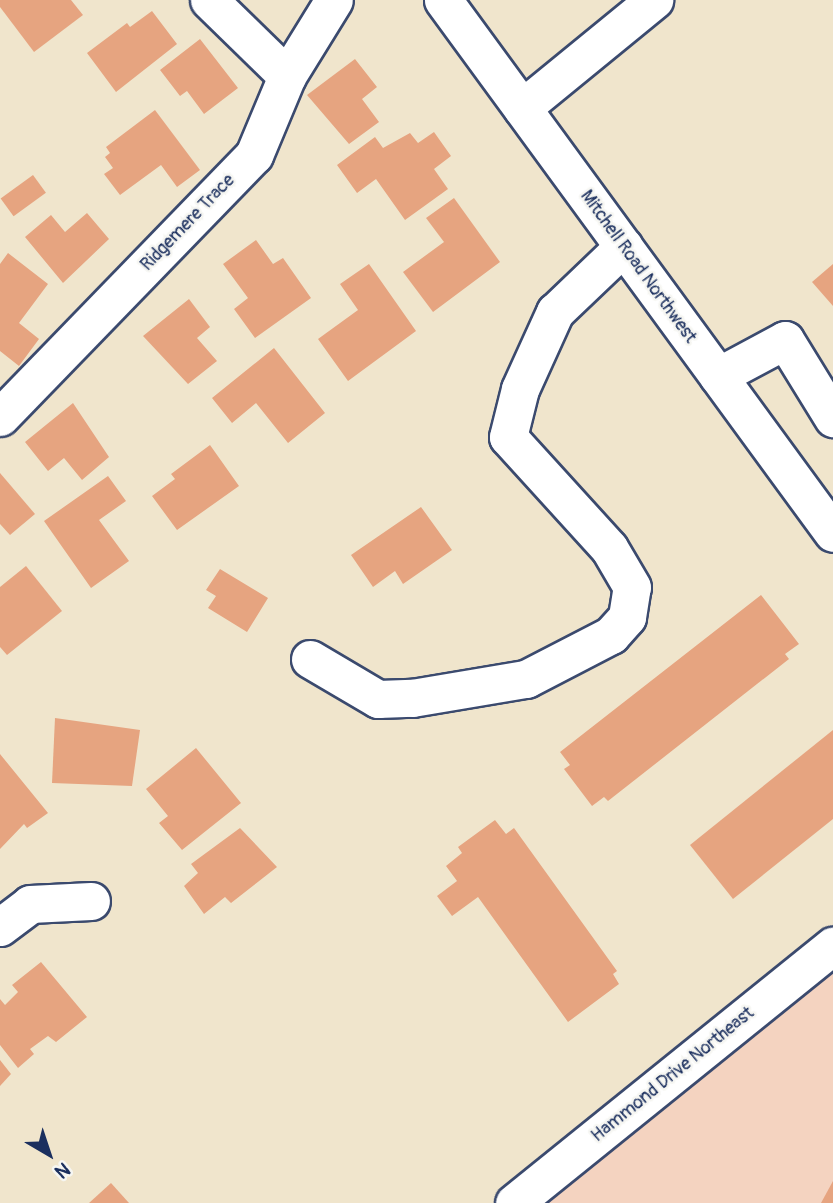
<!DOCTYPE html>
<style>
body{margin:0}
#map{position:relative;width:833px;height:1203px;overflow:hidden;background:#f0e5cc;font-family:Pangolin,sans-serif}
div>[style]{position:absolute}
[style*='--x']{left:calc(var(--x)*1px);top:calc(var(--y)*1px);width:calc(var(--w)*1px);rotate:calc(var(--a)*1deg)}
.built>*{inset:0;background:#f4d3c0}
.building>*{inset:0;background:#e6a480;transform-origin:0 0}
.roads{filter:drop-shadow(2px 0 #3b4a6e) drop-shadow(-2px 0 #3b4a6e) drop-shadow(0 2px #3b4a6e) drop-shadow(0 -2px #3b4a6e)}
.minor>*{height:37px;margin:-18.5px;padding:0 18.5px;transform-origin:18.5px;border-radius:18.5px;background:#fff}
span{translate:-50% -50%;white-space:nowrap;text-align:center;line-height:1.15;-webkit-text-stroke:5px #f6f6f2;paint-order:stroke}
.street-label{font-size:18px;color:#1b2f5e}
.north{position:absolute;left:14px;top:1119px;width:70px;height:70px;-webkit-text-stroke:5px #f6f6f2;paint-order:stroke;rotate:141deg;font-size:19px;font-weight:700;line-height:28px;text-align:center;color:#1b2f5e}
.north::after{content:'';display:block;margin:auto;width:24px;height:32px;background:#1b2f5e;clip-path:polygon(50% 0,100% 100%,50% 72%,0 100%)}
</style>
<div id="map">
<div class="built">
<div style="clip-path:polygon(833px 944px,833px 1203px,515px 1203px)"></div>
</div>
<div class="building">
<div style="clip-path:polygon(0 0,71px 0,83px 15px,34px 52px,0 7px)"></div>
<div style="clip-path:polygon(152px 11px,177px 44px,116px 92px,87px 53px,127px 23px,130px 27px)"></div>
<div style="clip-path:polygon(200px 39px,238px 88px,204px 114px,187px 91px,180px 96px,160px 70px)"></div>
<div style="clip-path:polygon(355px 59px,377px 87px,362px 99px,379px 122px,349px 144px,307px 95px)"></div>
<div style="clip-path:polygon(155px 110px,200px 170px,177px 187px,161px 165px,120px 195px,104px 174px,113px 168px,105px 157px,110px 153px,106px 147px)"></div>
<div style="clip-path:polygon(434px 132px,451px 156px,434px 169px,448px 189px,405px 220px,376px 179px,357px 193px,337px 165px,375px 137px,383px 148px,410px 133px,418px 143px)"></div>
<div style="left:33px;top:175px;width:22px;height:40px;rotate:54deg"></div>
<div style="clip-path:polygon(454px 198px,500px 262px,433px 312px,403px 272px,444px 242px,426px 218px)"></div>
<div style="clip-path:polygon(87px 213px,109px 239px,63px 283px,25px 237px,51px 215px,65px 232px)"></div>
<div style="clip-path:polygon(256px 240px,273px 264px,283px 258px,311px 298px,255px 338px,234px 309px,248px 298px,223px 264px)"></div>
<div style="clip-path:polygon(8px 253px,48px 284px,19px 323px,39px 339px,19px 366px,0 351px,0 264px)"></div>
<div style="clip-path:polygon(369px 264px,416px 331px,348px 381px,318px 339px,358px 310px,340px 284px)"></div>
<div style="clip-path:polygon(833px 264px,833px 306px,812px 282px)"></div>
<div style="clip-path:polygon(189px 299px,210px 327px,197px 338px,217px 361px,188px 384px,143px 336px)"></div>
<div style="clip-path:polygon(274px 348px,325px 413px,288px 443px,256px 403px,232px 423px,212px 398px)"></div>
<div style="clip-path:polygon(73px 403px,109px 457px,82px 480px,64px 458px,48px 471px,25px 442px)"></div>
<div style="clip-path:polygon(210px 445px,239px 486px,177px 530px,152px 496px,175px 479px,171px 474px)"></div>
<div style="clip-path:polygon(0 473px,35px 514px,10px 535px,0 524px)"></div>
<div style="clip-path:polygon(108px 476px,126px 501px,99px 520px,129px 561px,91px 588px,44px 521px)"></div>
<div style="clip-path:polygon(421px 507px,452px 550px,403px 584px,395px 571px,373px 587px,351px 555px)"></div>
<div style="clip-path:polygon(26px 566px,62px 611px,7px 655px,0 647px,0 587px)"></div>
<div style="clip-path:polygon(220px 569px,268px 598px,247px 632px,208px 608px,216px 596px,206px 590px)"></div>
<div style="clip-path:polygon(761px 595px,799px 644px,785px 654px,789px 659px,608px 801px,604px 797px,592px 806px,564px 769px,570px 765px,560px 752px)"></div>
<div style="clip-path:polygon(55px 718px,140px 730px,132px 786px,52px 783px)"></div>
<div style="clip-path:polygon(833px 730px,833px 819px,733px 899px,690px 845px)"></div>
<div style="clip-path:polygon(196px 748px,241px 803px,182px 850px,159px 823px,168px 816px,146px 789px)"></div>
<div style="clip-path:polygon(0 754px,48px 813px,27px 828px,24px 824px,0 849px)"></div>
<div style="clip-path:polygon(495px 820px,506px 834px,514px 828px,617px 971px,613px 974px,619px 984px,568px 1022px,478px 897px,452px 916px,437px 896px,457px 881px,446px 866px,462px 853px,458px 847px)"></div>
<div style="clip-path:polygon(240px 828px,277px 867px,231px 903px,225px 897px,204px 914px,184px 886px,198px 873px,191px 864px)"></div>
<div style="clip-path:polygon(41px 962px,87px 1017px,56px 1042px,48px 1036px,30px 1049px,34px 1054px,18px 1068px,0 1045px,0 999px,5px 1005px,18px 992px,12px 985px)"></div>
<div style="clip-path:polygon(0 1060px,11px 1074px,0 1086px)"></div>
<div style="clip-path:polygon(833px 1181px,833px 1203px,821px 1203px)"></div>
<div style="clip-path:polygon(111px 1183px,129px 1203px,89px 1203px)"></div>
</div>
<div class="roads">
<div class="minor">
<div style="--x:209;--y:0;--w:109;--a:44.3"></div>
<div style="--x:443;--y:0;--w:660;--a:53.81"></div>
<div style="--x:522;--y:108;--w:171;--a:-39.3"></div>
<div style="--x:718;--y:376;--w:76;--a:-28.2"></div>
<div style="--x:785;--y:340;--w:92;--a:58.4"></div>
<div style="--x:0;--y:417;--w:365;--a:-45.9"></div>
<div style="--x:254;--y:155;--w:86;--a:-67.3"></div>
<div style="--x:287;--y:76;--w:89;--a:-58.3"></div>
<div style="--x:310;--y:659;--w:79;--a:30.5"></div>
<div style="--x:378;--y:699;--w:34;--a:-2"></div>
<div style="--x:412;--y:698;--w:116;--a:-9.5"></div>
<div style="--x:526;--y:679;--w:96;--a:-27.4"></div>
<div style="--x:611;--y:635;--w:24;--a:-48"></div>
<div style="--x:627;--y:617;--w:30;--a:-81"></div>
<div style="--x:632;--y:587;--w:45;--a:-120.5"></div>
<div style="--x:609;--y:548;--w:150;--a:-132.3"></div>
<div style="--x:508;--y:437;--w:49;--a:-76"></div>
<div style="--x:520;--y:389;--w:85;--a:-65.6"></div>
<div style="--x:555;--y:312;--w:95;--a:-43.7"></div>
<div style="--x:0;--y:927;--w:38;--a:-37"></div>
<div style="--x:30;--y:904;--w:61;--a:-2.8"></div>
<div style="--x:514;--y:1203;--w:410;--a:-38.9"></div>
</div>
</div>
<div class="street-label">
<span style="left:188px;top:223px;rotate:-46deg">Ridgemere Trace</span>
<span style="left:638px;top:267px;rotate:54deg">Mitchell Road Northwest</span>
<span style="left:673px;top:1075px;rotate:-39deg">Hammond Drive Northeast</span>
</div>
<div class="north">N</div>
</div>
